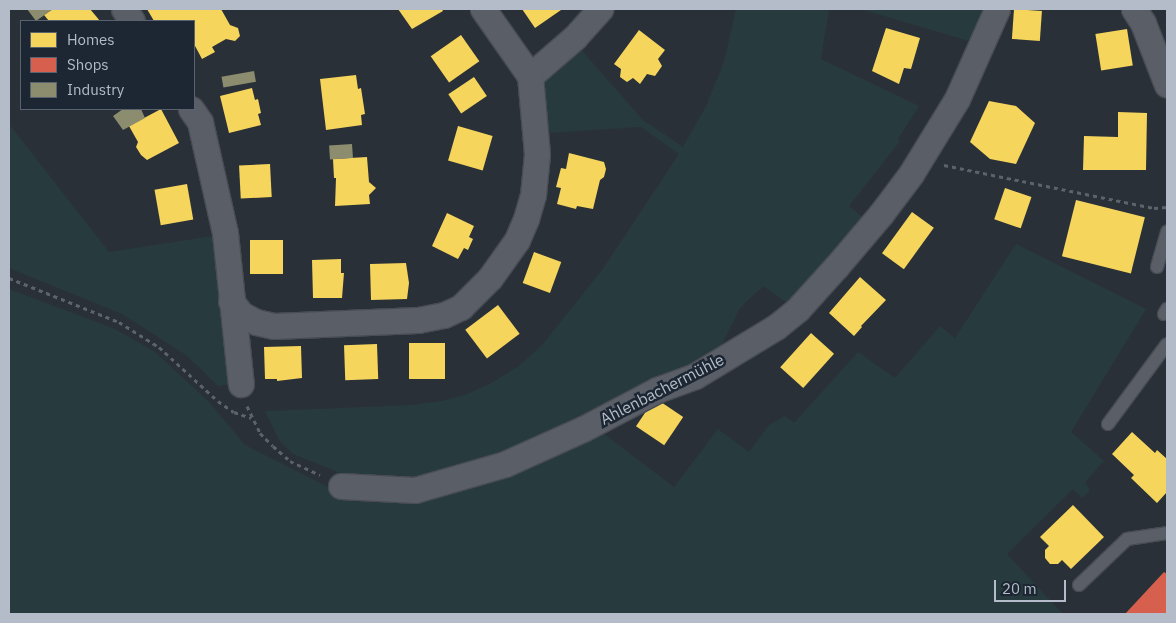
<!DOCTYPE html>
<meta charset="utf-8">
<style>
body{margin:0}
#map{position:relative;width:1176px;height:623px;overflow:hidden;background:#2a3038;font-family:"IBM Plex Sans",sans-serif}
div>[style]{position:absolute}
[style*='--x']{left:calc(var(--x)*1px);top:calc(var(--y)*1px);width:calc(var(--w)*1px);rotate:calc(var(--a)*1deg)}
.green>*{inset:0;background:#273a3e}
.homes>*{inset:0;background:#f6d55c;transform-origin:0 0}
.shops>*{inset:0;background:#d6604d}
.industry>*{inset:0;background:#8c8c6e;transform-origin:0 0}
.path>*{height:3px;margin-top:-1.5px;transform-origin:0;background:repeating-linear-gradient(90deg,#5d636a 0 4px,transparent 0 8px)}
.roads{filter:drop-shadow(1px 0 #484c53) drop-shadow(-1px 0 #484c53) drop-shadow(0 1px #484c53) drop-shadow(0 -1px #484c53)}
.lane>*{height:12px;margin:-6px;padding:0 6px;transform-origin:6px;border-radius:6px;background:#5a5e66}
.street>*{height:25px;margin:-12.5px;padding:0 12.5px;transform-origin:12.5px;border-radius:12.5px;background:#5a5e66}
span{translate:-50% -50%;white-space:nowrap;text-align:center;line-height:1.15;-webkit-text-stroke:5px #1d2633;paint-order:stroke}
.street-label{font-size:16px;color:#b4bcc9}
.frame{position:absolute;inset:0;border:10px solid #b4bcc9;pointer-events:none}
.legend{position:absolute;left:20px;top:20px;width:175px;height:90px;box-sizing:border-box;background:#1d2633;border:1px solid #59626f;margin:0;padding:6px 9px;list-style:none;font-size:15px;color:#b4bcc9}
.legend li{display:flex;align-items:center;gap:10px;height:25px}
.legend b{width:25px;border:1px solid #59626f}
.scale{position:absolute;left:994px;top:580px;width:72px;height:22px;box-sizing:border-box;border:2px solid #b4bcc9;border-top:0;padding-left:6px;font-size:15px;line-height:18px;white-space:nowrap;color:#b4bcc9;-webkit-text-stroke:4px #1d2633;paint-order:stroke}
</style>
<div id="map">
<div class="green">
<div style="clip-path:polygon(736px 9px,829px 9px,821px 59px,919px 106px,898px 139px,900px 141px,849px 206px,866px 220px,790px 305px,763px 286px,740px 308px,717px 354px,533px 439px,496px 453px,469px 467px,414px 482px,353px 478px,293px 454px,279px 440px,265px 411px,412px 405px,441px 401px,465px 395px,491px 383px,519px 366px,542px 345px,602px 270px,679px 154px,641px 127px,547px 133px,541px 78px,577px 45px,643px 120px,683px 147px,706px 106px,724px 62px)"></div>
<div style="clip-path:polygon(860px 9px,992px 9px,976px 43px)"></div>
<div style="clip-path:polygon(9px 124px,109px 252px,213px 236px,231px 384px,218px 386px,186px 355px,122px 314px,9px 268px)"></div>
<div style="clip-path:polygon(1016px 244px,1146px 309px,1071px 432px,1104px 461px,1085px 482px,1090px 490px,1082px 498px,1073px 489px,1007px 554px,1063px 614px,9px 614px,9px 289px,115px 329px,155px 352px,209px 402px,245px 445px,340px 493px,414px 498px,596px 428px,674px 487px,718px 429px,749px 452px,769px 425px,785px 416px,794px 423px,858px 352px,895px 378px,940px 326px,955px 338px)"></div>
</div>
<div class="homes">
<div style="clip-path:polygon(53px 9px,90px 9px,100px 21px,49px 21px,44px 15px)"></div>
<div style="clip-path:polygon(147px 9px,221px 9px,230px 25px,238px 28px,240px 36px,235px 41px,226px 39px,212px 47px,215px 52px,202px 59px,194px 44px,194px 21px,154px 21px)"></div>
<div style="clip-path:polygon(398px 9px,442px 9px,443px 11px,412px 29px)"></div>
<div style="clip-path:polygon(522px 9px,560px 9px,561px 10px,535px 28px)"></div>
<div style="left:1014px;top:9px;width:28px;height:30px;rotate:4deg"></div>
<div style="clip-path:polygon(886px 28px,920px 38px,911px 69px,904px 68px,899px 84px,872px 71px)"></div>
<div style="left:1127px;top:29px;width:37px;height:32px;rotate:81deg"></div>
<div style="clip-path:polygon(639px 30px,665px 50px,658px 59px,662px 66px,655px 76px,647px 74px,640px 84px,633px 78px,627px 82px,620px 77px,621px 69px,614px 64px)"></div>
<div style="left:461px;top:35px;width:32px;height:37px;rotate:55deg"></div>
<div style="clip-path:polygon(356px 75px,358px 89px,361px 88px,365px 114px,361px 115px,362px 125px,326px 130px,320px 79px)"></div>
<div style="left:474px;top:77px;width:23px;height:31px;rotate:56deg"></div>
<div style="clip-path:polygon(252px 88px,255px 100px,258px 99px,261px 113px,258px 114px,261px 125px,229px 133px,220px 96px)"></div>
<div style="clip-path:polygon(989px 101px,1016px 106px,1035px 123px,1016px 164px,990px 159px,970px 142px)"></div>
<div style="clip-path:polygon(161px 109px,179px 143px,147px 160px,141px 155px,136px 147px,138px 142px,129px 126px)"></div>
<div style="clip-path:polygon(1118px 112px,1147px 113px,1146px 170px,1083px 170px,1084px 136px,1118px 137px)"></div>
<div style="left:458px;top:126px;width:36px;height:36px;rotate:16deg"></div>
<div style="clip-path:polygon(569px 153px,604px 162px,606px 169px,604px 177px,600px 180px,593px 209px,577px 206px,576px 209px,557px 204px,561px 188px,556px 187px,561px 168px,566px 169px)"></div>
<div style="clip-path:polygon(367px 157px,369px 182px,376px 188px,369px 195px,370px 204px,335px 206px,336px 178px,334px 178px,333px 159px)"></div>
<div style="left:270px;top:164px;width:33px;height:31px;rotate:87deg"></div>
<div style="left:187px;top:184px;width:36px;height:33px;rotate:80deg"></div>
<div style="left:1005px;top:188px;width:28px;height:33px;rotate:19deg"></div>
<div style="left:1076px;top:200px;width:71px;height:58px;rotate:14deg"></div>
<div style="left:912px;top:212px;width:27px;height:51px;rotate:36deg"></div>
<div style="clip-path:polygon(447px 213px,474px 226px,469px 237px,473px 239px,468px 250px,464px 248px,458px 259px,432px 246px)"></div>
<div style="left:250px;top:240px;width:33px;height:34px"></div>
<div style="left:534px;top:252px;width:29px;height:33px;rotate:20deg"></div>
<div style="clip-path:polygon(341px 259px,341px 273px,344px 273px,342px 298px,313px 298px,312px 260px)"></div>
<div style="clip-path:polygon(406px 263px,409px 283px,407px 299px,371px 300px,370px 264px)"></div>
<div style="clip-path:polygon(860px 277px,886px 300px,861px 326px,862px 327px,854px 336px,829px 313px)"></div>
<div style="left:498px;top:305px;width:36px;height:41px;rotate:53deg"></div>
<div style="left:811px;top:333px;width:31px;height:46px;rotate:42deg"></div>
<div style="left:409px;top:343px;width:36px;height:36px"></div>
<div style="left:377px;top:344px;width:35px;height:33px;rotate:88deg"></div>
<div style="clip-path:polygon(301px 346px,302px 378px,277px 381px,277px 379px,265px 379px,264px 347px)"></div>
<div style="left:655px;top:398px;width:34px;height:34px;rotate:34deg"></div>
<div style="clip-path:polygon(1132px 432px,1155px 453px,1157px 450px,1167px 459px,1167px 492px,1157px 503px,1131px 478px,1134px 475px,1112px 454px)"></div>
<div style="clip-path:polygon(1073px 505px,1104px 537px,1071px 569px,1062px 560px,1058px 564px,1050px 564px,1045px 558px,1045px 550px,1049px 546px,1040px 537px)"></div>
</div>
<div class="shops">
<div style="clip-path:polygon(1164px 572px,1167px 574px,1167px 614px,1125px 614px)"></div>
</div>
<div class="industry">
<div style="clip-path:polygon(27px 9px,53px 9px,36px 21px)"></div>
<div style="left:254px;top:71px;width:11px;height:33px;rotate:80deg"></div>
<div style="clip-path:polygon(123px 109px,141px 109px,145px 118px,123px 130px,113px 116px)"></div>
<div style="left:352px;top:144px;width:14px;height:23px;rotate:86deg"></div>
</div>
<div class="path">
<div style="--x:944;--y:165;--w:214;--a:11.6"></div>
<div style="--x:1154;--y:208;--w:13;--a:-4"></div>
<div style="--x:9;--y:278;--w:118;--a:21.8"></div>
<div style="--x:119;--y:322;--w:47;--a:32"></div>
<div style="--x:159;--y:347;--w:80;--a:42.5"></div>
<div style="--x:218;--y:401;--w:19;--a:35"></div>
<div style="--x:234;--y:412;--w:18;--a:19"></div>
<div style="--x:247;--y:406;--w:30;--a:64"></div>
<div style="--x:260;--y:433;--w:18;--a:45"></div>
<div style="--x:273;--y:446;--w:23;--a:41"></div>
<div style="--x:290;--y:461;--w:33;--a:25"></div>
</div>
<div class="roads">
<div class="lane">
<div style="--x:1157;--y:267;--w:37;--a:-74"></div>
<div style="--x:1164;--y:314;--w:6;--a:-59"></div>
<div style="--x:1108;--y:424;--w:99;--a:-53.6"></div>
<div style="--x:1079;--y:585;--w:66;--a:-43.8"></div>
<div style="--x:1127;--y:539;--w:40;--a:-8.5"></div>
</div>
<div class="street">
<div style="--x:124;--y:9;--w:14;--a:56"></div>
<div style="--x:1134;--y:9;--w:17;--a:57"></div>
<div style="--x:1143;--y:23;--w:66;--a:68.8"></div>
<div style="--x:530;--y:76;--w:60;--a:-40.9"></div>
<div style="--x:575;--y:37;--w:38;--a:-48"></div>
<div style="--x:191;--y:109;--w:16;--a:55"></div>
<div style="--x:200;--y:122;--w:114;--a:77.3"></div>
<div style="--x:225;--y:233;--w:152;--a:84"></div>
<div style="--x:231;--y:301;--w:16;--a:52"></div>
<div style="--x:241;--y:314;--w:17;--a:28"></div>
<div style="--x:256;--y:322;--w:18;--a:13"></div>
<div style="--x:274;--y:326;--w:144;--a:-2.4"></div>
<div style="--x:418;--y:320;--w:26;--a:-11"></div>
<div style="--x:444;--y:315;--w:19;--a:-25"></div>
<div style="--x:461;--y:307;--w:41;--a:-45"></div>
<div style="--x:490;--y:278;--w:47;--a:-54.6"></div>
<div style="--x:517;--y:240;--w:23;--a:-67"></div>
<div style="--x:526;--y:219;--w:25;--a:-74"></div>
<div style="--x:533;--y:195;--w:41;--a:-84.4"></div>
<div style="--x:537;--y:154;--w:78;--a:-95.1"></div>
<div style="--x:530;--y:76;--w:82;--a:-125"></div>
<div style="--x:341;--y:486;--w:74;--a:3.1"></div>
<div style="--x:415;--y:490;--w:94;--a:-16.1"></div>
<div style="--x:505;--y:464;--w:85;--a:-24.2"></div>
<div style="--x:583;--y:429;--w:84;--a:-27.8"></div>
<div style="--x:657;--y:390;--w:40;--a:-20.2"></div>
<div style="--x:695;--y:376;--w:95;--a:-31.2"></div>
<div style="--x:776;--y:327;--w:28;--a:-39"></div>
<div style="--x:798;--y:309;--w:57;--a:-47.9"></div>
<div style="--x:836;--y:267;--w:70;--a:-49.7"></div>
<div style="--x:881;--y:214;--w:50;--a:-53.1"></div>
<div style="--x:911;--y:174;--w:88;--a:-58.5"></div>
<div style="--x:957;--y:99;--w:98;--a:-66"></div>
</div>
</div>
<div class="street-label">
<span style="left:662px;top:389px;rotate:-27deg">Ahlenbachermühle</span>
</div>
<div class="frame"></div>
<ul class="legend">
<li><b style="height:14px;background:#f6d55c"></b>Homes</li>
<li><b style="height:14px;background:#d6604d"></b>Shops</li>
<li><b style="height:14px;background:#8c8c6e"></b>Industry</li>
</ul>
<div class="scale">20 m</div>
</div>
